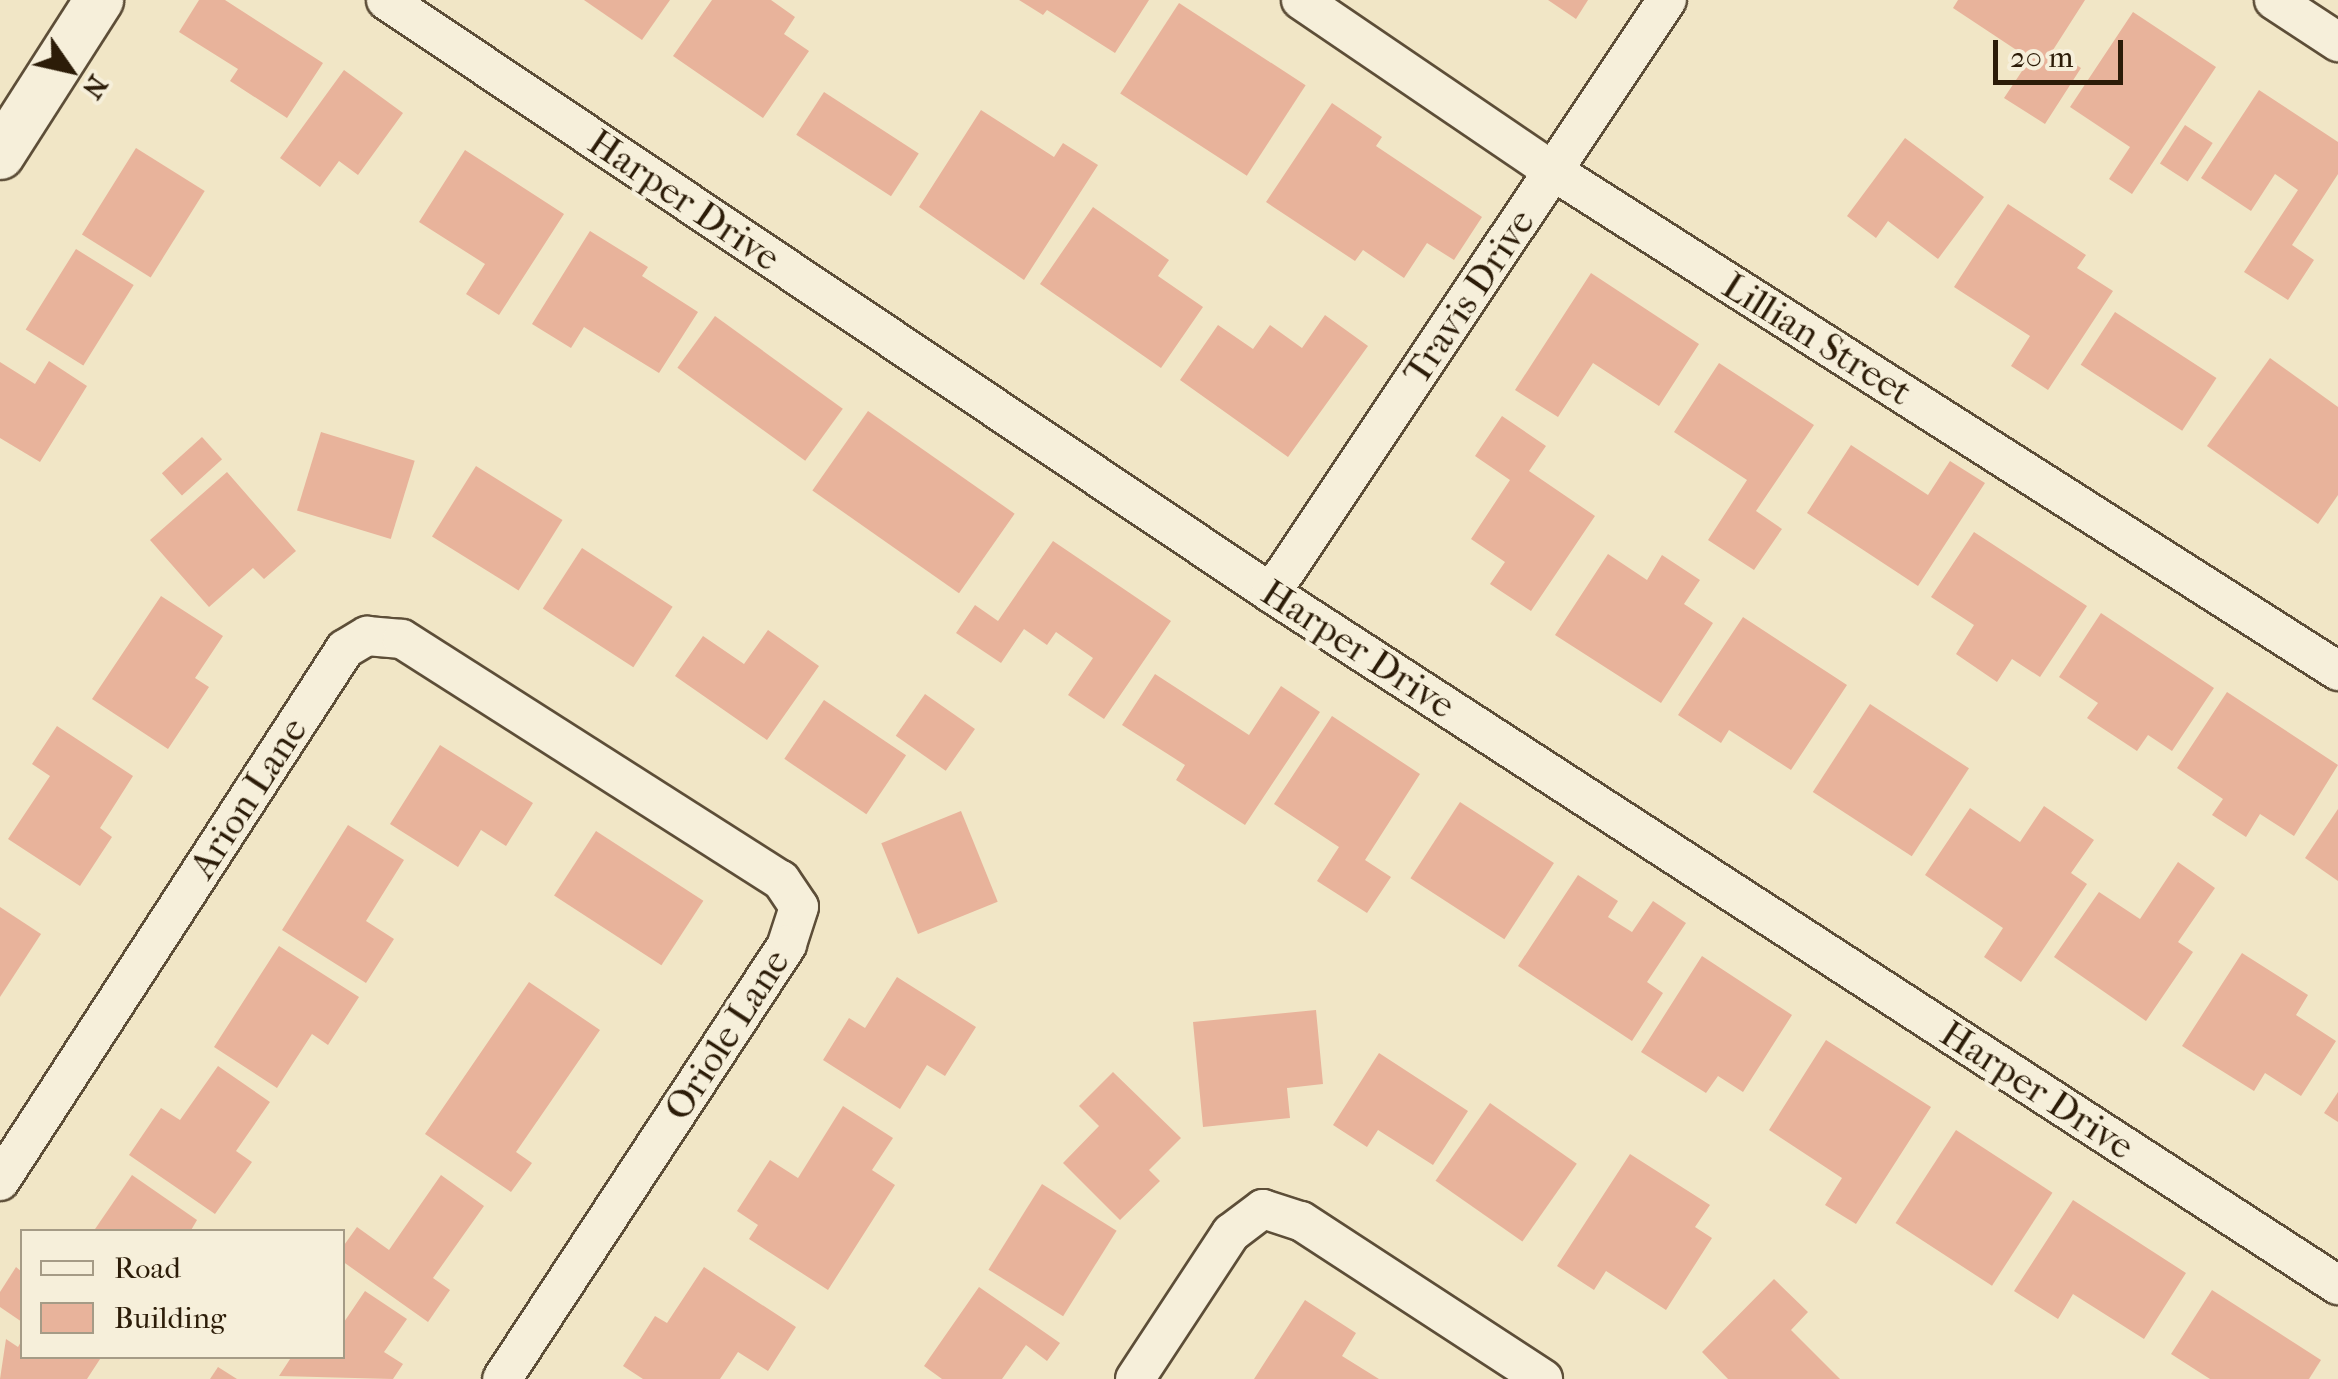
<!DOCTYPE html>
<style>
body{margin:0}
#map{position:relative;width:2338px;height:1379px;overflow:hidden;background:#f1e6c6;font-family:"IM FELL French Canon",serif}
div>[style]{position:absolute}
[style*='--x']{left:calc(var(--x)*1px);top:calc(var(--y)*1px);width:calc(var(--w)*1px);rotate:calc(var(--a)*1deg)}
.building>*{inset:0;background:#e8b39b;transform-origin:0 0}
.roads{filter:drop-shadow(2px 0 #5d4e38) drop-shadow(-2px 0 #5d4e38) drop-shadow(0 2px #5d4e38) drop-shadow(0 -2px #5d4e38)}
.minor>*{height:38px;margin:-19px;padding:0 19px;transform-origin:19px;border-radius:19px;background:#f6efda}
.tertiary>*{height:48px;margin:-24px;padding:0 24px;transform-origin:24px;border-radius:24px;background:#f6efda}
span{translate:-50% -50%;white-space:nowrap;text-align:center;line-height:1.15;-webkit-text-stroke:8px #f6efda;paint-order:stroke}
.street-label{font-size:38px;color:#2c1c08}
.legend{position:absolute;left:20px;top:1229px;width:325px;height:130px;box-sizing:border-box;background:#f6efda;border:2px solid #a59b86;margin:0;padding:12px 18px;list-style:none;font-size:30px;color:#2c1c08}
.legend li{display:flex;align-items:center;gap:20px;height:50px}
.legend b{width:50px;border:2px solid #a59b86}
.north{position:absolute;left:20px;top:20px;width:100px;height:100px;-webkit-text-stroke:8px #f6efda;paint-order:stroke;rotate:124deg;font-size:28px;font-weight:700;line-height:40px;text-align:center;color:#2c1c08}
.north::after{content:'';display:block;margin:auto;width:35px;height:45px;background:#2c1c08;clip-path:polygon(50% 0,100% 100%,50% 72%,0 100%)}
.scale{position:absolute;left:1993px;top:40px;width:130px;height:45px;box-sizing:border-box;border:5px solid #2c1c08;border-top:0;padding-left:12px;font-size:30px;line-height:35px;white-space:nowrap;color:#2c1c08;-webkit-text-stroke:8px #f6efda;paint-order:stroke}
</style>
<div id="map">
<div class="building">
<div style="clip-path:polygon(199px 0,225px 0,323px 63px,287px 118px,230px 81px,238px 69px,179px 32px)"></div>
<div style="clip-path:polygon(584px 0,670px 0,642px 40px)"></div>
<div style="clip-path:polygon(712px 0,771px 0,795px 17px,784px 34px,809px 51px,763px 118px,673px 56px)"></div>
<div style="clip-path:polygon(1019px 0,1149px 0,1115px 53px,1047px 10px,1043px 15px)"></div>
<div style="clip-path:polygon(1548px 0,1588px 0,1576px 19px)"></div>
<div style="clip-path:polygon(1958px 0,2085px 0,2053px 50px,2081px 68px,2045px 124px,2004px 98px,2030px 59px,1953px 8px)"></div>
<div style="left:1179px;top:3px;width:151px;height:108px;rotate:33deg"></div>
<div style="clip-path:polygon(2133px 12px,2216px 67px,2132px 194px,2109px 179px,2130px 147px,2070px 107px)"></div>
<div style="clip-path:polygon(344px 70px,403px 113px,358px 175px,339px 161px,320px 187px,280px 158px)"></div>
<div style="clip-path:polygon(2259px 90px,2338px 142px,2338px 174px,2292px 245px,2314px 260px,2288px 300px,2244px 272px,2298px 190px,2275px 174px,2251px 211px,2201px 178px)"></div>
<div style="left:824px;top:92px;width:113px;height:51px;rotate:33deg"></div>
<div style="clip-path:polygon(1332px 103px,1382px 137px,1376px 146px,1482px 217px,1454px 260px,1427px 243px,1404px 278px,1363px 250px,1355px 261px,1266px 202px)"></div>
<div style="clip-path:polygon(981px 110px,1054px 157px,1063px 143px,1098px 165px,1024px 280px,919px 207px)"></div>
<div style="left:2185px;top:125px;width:33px;height:46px;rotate:33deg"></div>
<div style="clip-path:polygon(1905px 138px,1984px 197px,1938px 259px,1888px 221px,1876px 238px,1847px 216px)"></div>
<div style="left:136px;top:148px;width:81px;height:102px;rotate:32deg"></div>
<div style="clip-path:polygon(465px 150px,564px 214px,499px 315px,466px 294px,485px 264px,419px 222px)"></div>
<div style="clip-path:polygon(2008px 204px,2086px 255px,2077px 268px,2113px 291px,2048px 390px,2011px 366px,2030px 336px,1954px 287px)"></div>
<div style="clip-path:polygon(1093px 207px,1169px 260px,1158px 276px,1203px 307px,1161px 368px,1040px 284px)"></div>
<div style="clip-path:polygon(590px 231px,648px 267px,642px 276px,698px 312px,659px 373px,584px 327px,571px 348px,532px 324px)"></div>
<div style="left:76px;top:249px;width:68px;height:95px;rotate:32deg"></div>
<div style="clip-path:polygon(1591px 273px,1699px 344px,1659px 406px,1593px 363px,1558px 417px,1515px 390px)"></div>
<div style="left:2115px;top:312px;width:121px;height:63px;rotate:33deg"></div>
<div style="clip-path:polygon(1325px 315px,1368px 346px,1288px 457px,1180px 380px,1218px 325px,1253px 349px,1270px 325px,1302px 348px)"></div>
<div style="left:715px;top:316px;width:158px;height:64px;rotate:36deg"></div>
<div style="clip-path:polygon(2270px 358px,2338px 407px,2338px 495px,2318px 524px,2207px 446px)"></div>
<div style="clip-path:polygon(49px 361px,87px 386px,40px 462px,0 438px,0 362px,35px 384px)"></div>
<div style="clip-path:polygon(1719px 363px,1814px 425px,1756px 511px,1782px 529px,1754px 570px,1708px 540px,1747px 480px,1674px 432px)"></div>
<div style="left:868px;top:411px;width:179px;height:97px;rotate:35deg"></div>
<div style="clip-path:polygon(1502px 416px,1546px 446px,1529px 471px,1595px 516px,1531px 611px,1490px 584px,1505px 562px,1471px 539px,1510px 480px,1475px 456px)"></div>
<div style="left:321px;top:432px;width:98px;height:82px;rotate:17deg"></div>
<div style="left:202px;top:437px;width:30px;height:54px;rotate:48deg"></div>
<div style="clip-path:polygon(1851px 445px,1928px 495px,1950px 461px,1985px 483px,1918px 586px,1807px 513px)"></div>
<div style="left:476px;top:466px;width:102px;height:83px;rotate:32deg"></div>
<div style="clip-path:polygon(227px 472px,296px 551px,264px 579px,253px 568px,209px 607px,150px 540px)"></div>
<div style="clip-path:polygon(1974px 532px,2087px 606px,2040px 677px,2012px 659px,1997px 682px,1956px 654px,1974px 625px,1931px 597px)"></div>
<div style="clip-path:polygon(1053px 541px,1171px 621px,1104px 719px,1068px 695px,1093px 658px,1056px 632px,1047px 645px,1024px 629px,1001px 663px,956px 633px,975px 605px,998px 621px)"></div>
<div style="left:582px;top:548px;width:108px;height:72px;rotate:33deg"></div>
<div style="clip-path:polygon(1608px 554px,1647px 580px,1662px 555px,1700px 580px,1684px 604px,1713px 623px,1661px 703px,1555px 635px)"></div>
<div style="clip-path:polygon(161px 596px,223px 636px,195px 678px,209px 687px,168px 749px,92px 699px)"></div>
<div style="clip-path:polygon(2101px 613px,2214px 688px,2172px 751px,2148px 735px,2137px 751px,2087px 718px,2098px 703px,2059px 677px)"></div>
<div style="clip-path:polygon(1743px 617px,1847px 685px,1791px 770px,1729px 730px,1721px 743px,1678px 715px)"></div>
<div style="clip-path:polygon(768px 630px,819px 666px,767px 740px,675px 676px,703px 636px,744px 664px)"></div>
<div style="clip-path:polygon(1155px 674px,1249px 735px,1281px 686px,1320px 712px,1245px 825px,1176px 780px,1185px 765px,1122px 725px)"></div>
<div style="clip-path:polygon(2227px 692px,2338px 765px,2294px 836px,2260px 814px,2246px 837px,2212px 815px,2223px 799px,2177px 768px)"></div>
<div style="left:925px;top:694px;width:61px;height:51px;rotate:35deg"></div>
<div style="left:824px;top:700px;width:99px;height:71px;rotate:34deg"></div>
<div style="left:1870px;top:704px;width:118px;height:105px;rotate:33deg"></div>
<div style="clip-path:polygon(1332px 716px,1420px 774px,1365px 860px,1391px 877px,1367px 913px,1317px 881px,1339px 847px,1274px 804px)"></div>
<div style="clip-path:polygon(57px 726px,133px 776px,100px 828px,112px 837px,80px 886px,8px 839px,50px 776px,32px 764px)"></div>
<div style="clip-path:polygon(440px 745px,533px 803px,506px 846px,481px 830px,458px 867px,390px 824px)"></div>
<div style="left:1460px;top:802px;width:112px;height:91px;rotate:33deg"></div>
<div style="clip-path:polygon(2044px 806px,2094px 840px,2071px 873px,2087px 884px,2021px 982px,1984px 957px,2003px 928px,1925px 875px,1970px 808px,2020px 842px)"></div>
<div style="clip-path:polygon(2338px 809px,2338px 881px,2305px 858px)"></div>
<div style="left:961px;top:811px;width:98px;height:86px;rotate:68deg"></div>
<div style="clip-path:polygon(348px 825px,404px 860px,366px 921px,394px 939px,366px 983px,282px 930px)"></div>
<div style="left:596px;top:831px;width:128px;height:77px;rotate:33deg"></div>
<div style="clip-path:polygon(2178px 862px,2215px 888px,2178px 942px,2193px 952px,2146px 1021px,2054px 957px,2099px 892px,2140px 919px)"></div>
<div style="clip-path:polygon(1578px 875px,1618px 901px,1608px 917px,1632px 932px,1653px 901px,1686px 923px,1647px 982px,1663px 993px,1632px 1041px,1518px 966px)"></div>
<div style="clip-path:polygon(0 907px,41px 934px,0 997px)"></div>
<div style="clip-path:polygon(279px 946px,359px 997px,328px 1045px,312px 1034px,277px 1088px,214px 1047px)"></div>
<div style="clip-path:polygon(2242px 953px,2308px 995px,2296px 1015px,2336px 1041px,2301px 1096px,2265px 1073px,2254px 1091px,2182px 1046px)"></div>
<div style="clip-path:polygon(1702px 956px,1792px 1015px,1743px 1092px,1718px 1076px,1706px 1093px,1641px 1052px)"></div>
<div style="clip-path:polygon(897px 977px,976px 1027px,945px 1076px,927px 1065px,900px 1109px,823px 1060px,849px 1018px,865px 1028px)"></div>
<div style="clip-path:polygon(529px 982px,600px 1030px,516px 1152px,532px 1163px,511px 1192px,425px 1134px)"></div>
<div style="clip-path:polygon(1316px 1010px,1323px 1084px,1287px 1088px,1290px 1118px,1203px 1127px,1193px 1022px)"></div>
<div style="clip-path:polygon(1826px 1040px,1931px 1107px,1856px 1224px,1825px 1205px,1842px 1178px,1769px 1130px)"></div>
<div style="clip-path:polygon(1379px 1053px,1468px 1111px,1433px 1165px,1378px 1130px,1367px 1147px,1333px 1125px)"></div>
<div style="clip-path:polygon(218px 1066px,270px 1102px,236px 1151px,252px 1162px,215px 1214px,129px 1155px,161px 1108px,180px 1120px)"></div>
<div style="clip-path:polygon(1113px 1072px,1181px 1138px,1149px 1170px,1160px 1181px,1120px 1220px,1063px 1163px,1099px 1126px,1079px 1106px)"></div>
<div style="clip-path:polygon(2338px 1092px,2338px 1122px,2324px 1113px)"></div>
<div style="left:1490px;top:1103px;width:106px;height:95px;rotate:35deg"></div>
<div style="clip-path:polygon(843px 1106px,893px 1138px,872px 1170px,895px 1185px,828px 1290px,749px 1239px,758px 1225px,737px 1211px,770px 1160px,798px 1178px)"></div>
<div style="left:1956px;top:1130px;width:115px;height:111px;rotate:33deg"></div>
<div style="clip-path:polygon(1630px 1154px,1710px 1205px,1695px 1227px,1712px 1238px,1666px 1310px,1606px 1271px,1594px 1290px,1557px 1266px)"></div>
<div style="clip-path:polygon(132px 1175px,197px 1220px,190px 1232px,93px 1232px)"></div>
<div style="clip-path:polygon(441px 1175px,484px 1206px,433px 1278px,450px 1290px,428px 1322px,342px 1261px,342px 1248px,357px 1227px,389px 1250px)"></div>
<div style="left:1042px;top:1184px;width:88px;height:101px;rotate:32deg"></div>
<div style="clip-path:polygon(2073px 1200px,2186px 1273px,2144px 1339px,2073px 1294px,2058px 1319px,2014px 1291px)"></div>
<div style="clip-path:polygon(16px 1267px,22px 1272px,22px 1322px,0 1307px,0 1292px)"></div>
<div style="clip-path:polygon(704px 1267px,796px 1327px,768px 1371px,738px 1352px,720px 1379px,643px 1379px,623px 1366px,655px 1316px,667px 1323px)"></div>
<div style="clip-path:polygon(1774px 1279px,1808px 1312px,1791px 1330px,1840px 1379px,1728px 1379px,1702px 1352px)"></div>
<div style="clip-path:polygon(979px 1287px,1060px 1343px,1047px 1361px,1026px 1345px,1002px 1379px,942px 1379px,924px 1366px)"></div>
<div style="clip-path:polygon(2212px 1290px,2321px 1360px,2309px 1379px,2210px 1379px,2171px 1354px)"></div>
<div style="clip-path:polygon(365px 1291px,407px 1319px,384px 1352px,403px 1364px,393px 1379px,279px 1376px,292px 1356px,342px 1356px,342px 1325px)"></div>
<div style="clip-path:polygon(1305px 1300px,1356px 1333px,1342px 1356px,1379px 1379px,1254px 1379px)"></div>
<div style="clip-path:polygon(6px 1339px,18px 1347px,22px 1340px,22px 1356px,102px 1356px,87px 1379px,0 1379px)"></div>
<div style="clip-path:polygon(218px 1367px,237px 1379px,210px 1379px)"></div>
</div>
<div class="roads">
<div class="minor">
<div style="--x:386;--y:0;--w:1065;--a:33.82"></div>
<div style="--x:1271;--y:593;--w:1272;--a:32.97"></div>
<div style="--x:1301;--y:0;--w:305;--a:34.2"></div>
<div style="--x:1553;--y:171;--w:931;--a:32.49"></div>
<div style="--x:2274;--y:0;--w:77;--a:33.3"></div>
<div style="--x:1271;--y:593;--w:713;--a:-56.27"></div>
<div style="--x:0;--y:1181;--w:634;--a:-57.04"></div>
<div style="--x:345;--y:649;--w:26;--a:-31"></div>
<div style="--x:367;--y:636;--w:35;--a:5"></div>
<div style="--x:402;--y:639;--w:449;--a:32.5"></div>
<div style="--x:781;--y:880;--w:32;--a:56"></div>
<div style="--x:799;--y:907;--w:40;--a:108"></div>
<div style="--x:787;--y:945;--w:519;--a:123.29"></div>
<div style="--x:1135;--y:1379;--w:175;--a:-56.7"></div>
<div style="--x:1231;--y:1233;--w:40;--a:-37"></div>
<div style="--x:1263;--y:1209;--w:40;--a:18"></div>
<div style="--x:1301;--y:1221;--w:289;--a:33.1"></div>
</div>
<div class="tertiary">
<div style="--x:0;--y:155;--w:184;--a:-57.4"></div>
</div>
</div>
<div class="street-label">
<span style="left:684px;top:200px;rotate:34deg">Harper Drive</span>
<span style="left:1469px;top:297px;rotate:-56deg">Travis Drive</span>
<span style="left:1817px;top:339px;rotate:32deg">Lillian Street</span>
<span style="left:1358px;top:649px;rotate:33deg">Harper Drive</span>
<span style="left:248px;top:798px;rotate:-57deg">Arion Lane</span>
<span style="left:727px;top:1035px;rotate:-57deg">Oriole Lane</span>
<span style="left:2037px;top:1090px;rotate:33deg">Harper Drive</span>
</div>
<ul class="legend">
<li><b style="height:12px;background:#f6efda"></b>Road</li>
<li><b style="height:28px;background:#e8b39b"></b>Building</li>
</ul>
<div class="north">N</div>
<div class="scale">20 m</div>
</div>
